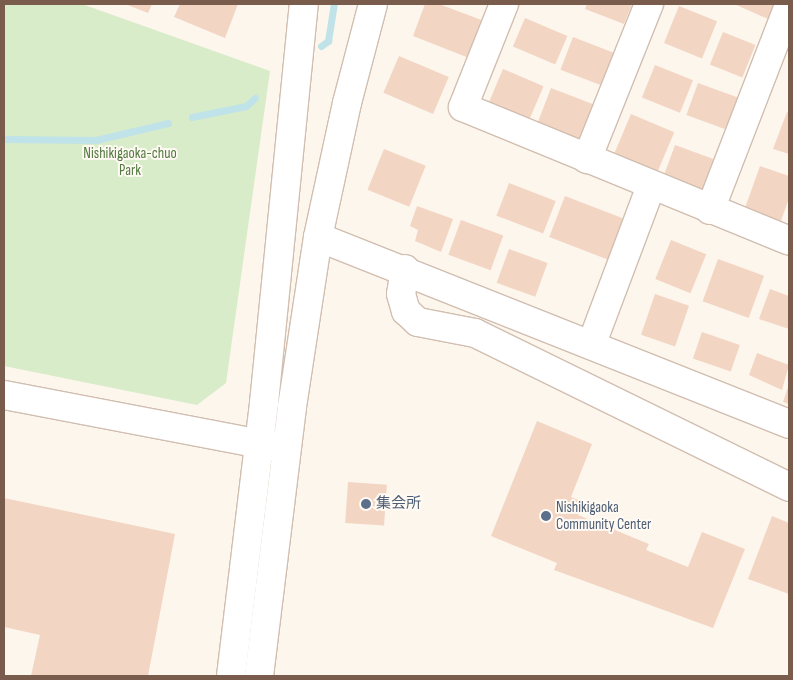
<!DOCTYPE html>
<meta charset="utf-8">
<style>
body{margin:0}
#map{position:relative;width:793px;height:680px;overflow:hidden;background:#fdf6ec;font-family:"Sofia Sans Condensed","Noto Sans JP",sans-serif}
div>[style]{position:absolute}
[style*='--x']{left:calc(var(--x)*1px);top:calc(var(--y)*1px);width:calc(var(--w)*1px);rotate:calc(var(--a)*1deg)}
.green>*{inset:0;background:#d8ecc9}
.stream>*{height:7px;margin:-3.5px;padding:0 3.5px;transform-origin:3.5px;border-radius:3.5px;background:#bfe3e8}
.building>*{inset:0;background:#f3d5c3;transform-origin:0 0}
.roads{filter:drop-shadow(1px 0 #d1beb0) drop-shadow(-1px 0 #d1beb0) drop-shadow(0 1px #d1beb0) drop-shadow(0 -1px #d1beb0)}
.minor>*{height:28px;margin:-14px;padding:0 14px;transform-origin:14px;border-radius:14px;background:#fff}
.dots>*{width:14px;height:14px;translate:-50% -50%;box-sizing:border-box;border:2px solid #fffaf3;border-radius:50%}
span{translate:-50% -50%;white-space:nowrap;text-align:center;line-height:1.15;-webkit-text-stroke:4px #fffaf3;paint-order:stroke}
.park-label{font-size:15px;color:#537a41}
.service-label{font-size:15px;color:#4e5e75}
.left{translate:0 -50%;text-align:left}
.frame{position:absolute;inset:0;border:5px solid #7a5c4d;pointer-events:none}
</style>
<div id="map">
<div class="green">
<div style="clip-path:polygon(4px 4px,82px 4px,270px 71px,226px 383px,197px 405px,4px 366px)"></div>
</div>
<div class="stream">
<div style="--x:321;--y:46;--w:9;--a:-36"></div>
<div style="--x:328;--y:41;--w:37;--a:-81"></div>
<div style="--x:192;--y:117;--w:55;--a:-11.5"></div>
<div style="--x:246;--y:106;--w:12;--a:-42"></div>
<div style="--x:4;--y:139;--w:92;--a:0.6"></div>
<div style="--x:96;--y:140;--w:74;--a:-13.3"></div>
</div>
<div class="building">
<div style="clip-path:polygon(125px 4px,152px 4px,148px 13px)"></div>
<div style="clip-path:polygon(180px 4px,238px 4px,225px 38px,174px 17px)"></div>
<div style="clip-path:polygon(425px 4px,439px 4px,484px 21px,469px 58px,413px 36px)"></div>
<div style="clip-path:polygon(587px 4px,632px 4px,624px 24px,585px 9px)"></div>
<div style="clip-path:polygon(734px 4px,782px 4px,775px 22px)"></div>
<div style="left:679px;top:6px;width:41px;height:40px;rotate:22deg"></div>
<div style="left:525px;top:18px;width:46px;height:31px;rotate:23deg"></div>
<div style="left:723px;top:32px;width:35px;height:35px;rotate:22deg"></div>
<div style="left:573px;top:37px;width:45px;height:35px;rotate:21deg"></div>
<div style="left:399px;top:56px;width:54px;height:40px;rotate:23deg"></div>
<div style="left:655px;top:65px;width:41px;height:35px;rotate:22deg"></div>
<div style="left:503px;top:69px;width:44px;height:41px;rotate:23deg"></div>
<div style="left:698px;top:83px;width:46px;height:34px;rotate:20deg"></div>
<div style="left:551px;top:88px;width:48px;height:40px;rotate:21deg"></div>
<div style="clip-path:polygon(787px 112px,789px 113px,789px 154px,773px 149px)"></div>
<div style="left:631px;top:114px;width:47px;height:45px;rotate:23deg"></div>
<div style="left:675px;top:145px;width:46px;height:36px;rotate:20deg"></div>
<div style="left:384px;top:149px;width:45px;height:44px;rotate:22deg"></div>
<div style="clip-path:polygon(760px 166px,789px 176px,789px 198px,781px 221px,745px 208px)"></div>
<div style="left:509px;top:183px;width:50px;height:35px;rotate:21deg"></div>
<div style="left:565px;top:196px;width:64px;height:44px;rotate:21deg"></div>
<div style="clip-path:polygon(417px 206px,453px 219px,441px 252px,415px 241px,418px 230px,410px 226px)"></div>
<div style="left:461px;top:220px;width:45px;height:37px;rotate:20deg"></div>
<div style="left:671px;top:240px;width:38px;height:42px;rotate:22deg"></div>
<div style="left:509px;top:249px;width:41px;height:36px;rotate:20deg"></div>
<div style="left:718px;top:259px;width:49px;height:45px;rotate:20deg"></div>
<div style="clip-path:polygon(770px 289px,789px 296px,789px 329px,759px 319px)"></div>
<div style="left:655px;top:294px;width:36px;height:43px;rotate:19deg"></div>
<div style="left:702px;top:332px;width:40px;height:28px;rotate:19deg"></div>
<div style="clip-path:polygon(757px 353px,789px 365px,782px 390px,749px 375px)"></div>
<div style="clip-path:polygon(789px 384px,789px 404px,783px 402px)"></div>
<div style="clip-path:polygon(537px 421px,592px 444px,571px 497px,583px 502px,578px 515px,649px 544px,646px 550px,688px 567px,702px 532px,745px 549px,713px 628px,554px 570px,557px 563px,491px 536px)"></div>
<div style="left:348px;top:482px;width:39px;height:41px;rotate:4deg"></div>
<div style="clip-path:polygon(4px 498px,175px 534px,148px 676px,31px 676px,40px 635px,4px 627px)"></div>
<div style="clip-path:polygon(772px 516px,789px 523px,789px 594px,748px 579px)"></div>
</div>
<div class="roads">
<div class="minor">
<div style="--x:504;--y:4;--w:111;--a:111.7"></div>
<div style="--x:463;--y:107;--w:352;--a:22.3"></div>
<div style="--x:587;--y:159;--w:167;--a:-68.2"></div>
<div style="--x:710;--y:210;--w:220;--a:-68.9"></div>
<div style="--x:318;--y:237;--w:507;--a:21.65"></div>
<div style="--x:405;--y:269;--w:25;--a:99"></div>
<div style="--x:401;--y:294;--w:18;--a:74"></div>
<div style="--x:406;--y:311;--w:16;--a:43"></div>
<div style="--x:418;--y:322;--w:58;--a:10.9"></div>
<div style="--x:475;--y:333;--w:350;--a:26.1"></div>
<div style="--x:592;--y:343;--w:168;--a:-69.4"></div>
<div style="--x:4;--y:395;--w:278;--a:10.8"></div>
<div style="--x:231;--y:676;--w:275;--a:-83.1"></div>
<div style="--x:264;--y:403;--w:401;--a:-84.3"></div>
<div style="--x:259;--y:676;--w:271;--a:-83"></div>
<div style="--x:292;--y:407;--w:172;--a:-81.3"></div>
<div style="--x:318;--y:237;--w:137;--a:-77.8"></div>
<div style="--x:347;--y:103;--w:102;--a:-75.3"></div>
</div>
</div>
<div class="dots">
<div style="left:366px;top:504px;background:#5c6f8a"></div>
<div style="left:546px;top:516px;background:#5c6f8a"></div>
</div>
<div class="park-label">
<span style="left:130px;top:162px">Nishikigaoka-chuo<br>Park</span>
</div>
<div class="service-label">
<span class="left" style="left:376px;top:504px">集会所</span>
<span class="left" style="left:556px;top:516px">Nishikigaoka<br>Community Center</span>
</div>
<div class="frame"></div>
</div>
